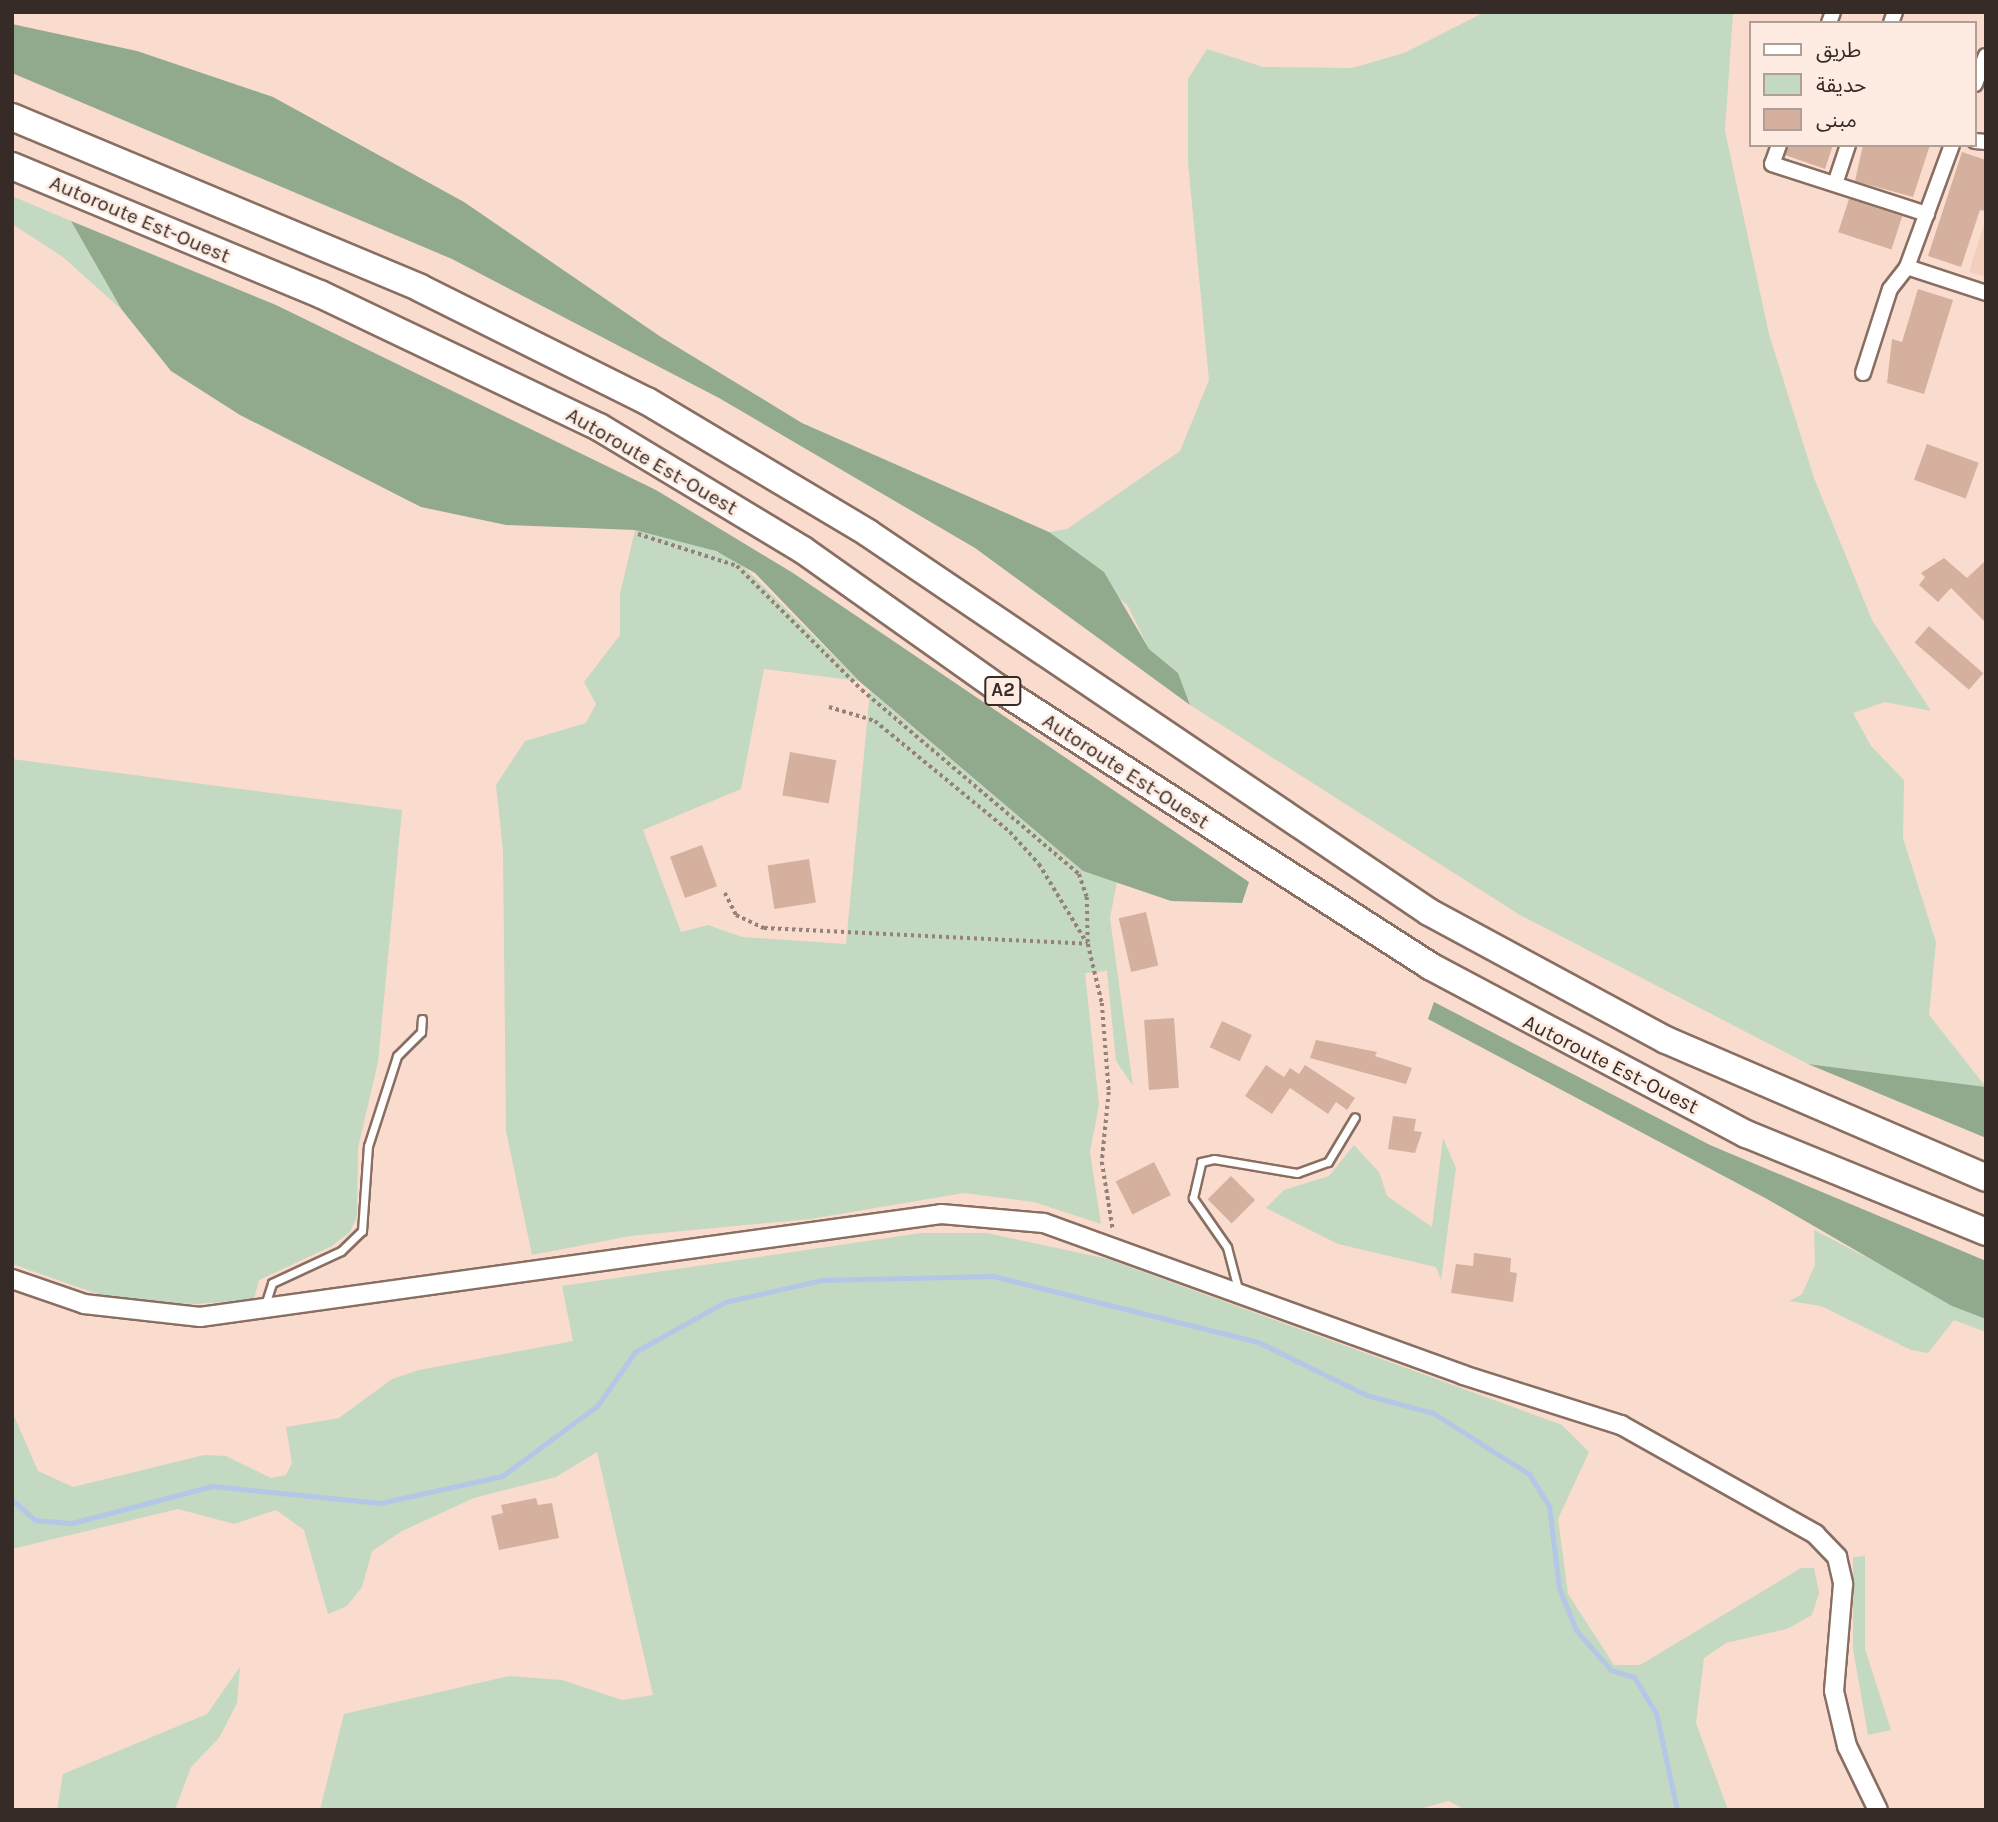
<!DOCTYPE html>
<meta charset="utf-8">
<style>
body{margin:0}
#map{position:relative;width:1998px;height:1822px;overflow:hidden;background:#fadcce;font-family:Karla,"Noto Sans Arabic",sans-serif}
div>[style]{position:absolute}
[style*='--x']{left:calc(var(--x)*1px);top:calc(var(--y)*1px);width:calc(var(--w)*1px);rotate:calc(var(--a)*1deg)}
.built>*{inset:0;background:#f4cebd}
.green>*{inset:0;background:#c3d9c1}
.forest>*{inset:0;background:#91aa8e}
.stream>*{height:5px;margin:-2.5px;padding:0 2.5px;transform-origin:2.5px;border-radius:2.5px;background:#b4c7e6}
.building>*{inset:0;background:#d5b09f;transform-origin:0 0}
.path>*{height:3.5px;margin-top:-1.75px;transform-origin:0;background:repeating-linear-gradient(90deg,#958178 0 3.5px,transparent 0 7px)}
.roads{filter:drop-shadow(2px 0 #896e62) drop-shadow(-2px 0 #896e62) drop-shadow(0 2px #896e62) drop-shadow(0 -2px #896e62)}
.service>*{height:7px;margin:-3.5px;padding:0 3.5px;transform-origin:3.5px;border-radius:3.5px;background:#fff}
.minor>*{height:14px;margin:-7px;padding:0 7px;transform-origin:7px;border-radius:7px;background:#fff}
.tertiary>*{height:18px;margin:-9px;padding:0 9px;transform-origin:9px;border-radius:9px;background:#fff}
.motorway>*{height:26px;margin:-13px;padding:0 13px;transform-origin:13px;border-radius:13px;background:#fff}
span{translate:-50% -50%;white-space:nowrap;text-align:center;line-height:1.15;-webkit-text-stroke:5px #feece3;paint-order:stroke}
.shield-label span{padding:2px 5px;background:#feece3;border:2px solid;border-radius:5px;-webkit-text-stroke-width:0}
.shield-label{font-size:19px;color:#362b26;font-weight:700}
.street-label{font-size:21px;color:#362b26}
.frame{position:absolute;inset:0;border:14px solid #362b26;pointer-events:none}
.legend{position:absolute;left:1749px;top:21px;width:228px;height:126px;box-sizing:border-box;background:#feece3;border:2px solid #ae9f97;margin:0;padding:9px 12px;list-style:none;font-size:21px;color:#362b26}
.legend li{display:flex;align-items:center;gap:14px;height:35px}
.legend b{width:35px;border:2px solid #ae9f97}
</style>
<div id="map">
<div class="built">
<div style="clip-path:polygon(1986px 218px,1986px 277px,1969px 272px)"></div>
</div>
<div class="green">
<div style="clip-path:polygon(1485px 12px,1733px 12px,1725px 131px,1769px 334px,1814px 478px,1872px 620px,1931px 711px,1885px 702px,1853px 713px,1871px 746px,1904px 780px,1903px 838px,1936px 942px,1929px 1015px,1986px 1087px,1808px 1064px,1520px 915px,1190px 705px,1178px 673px,1149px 649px,1128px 606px,1049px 532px,1067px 529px,1180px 451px,1209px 380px,1188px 163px,1188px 79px,1207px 49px,1263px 67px,1352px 68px,1404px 53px)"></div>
<div style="clip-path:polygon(12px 196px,71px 221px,122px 310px,63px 257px,12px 224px)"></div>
<div style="clip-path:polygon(635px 530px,688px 540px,738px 561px,859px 681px,764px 669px,741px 789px,643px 830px,681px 932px,708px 925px,742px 937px,846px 944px,870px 691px,1083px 871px,1117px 882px,1110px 918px,1133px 1086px,1116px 1061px,1107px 971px,1085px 973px,1099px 1105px,1090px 1152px,1101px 1224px,1034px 1202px,964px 1193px,810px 1219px,630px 1236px,532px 1255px,506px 1131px,503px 851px,496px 785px,525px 741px,586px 723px,596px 704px,584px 682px,620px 635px,620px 594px)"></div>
<div style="clip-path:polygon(12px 759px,402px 810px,378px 1062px,358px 1148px,357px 1216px,350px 1232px,332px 1246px,259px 1280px,254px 1299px,197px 1304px,118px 1301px,12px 1264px)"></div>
<div style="clip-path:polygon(1443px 1138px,1456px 1168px,1441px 1280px,1436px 1267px,1338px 1244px,1266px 1208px,1284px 1190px,1329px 1176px,1354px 1145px,1379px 1172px,1387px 1196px,1432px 1227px)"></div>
<div style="clip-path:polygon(1814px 1230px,1986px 1319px,1986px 1332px,1954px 1320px,1928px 1353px,1911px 1350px,1821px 1306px,1789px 1301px,1802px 1294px,1815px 1265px)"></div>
<div style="clip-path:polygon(921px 1233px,987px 1233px,1108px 1259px,1562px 1425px,1589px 1452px,1558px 1519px,1568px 1594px,1614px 1665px,1640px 1665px,1801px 1568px,1814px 1568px,1819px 1593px,1812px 1615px,1787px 1629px,1726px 1643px,1704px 1658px,1696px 1723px,1728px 1810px,1465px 1810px,1449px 1801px,1415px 1810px,320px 1810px,344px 1714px,509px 1676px,562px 1680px,622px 1700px,653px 1695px,597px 1452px,556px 1477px,474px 1498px,402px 1531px,372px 1551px,362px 1587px,347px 1606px,328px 1614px,304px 1530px,276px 1510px,234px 1524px,178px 1509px,12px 1549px,12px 1411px,38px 1471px,73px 1487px,204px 1455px,226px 1456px,271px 1478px,286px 1475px,292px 1463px,286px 1427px,339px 1418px,392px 1379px,419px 1370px,573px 1341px,562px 1286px)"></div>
<div style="clip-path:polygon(1865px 1556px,1865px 1649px,1891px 1730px,1868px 1735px,1853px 1649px,1853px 1557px)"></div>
<div style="clip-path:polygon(240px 1667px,237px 1703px,219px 1738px,191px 1767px,175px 1810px,57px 1810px,63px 1774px,207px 1714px)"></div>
</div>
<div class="forest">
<div style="clip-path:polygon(12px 24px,137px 51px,273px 97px,464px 202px,661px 337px,802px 423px,1049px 532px,1104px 572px,1149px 649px,1178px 673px,1190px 705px,975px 548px,719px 398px,452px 259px,12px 73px)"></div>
<div style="clip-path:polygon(71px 221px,276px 305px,656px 490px,793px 573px,1249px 882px,1242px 903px,1171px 901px,1083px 871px,859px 681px,755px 573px,716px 551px,635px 530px,506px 525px,421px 507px,240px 415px,171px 371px,122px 310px)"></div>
<div style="clip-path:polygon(1434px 1002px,1710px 1145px,1986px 1261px,1986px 1319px,1952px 1306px,1767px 1199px,1428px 1019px)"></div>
<div style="clip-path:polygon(1808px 1064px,1986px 1087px,1986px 1138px)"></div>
</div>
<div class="stream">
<div style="--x:12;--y:1500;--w:30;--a:41"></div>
<div style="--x:35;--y:1520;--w:37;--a:5"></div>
<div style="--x:72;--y:1523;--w:145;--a:-14.8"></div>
<div style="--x:212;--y:1486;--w:169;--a:5.8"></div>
<div style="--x:380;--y:1503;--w:125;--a:-12.5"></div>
<div style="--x:502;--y:1476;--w:118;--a:-36.4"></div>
<div style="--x:597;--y:1406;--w:66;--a:-54.9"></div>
<div style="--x:635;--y:1352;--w:103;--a:-29.1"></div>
<div style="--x:725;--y:1302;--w:99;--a:-12.8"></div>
<div style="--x:822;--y:1280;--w:171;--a:-1.3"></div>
<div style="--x:993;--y:1276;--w:273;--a:14"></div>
<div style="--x:1258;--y:1342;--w:120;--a:26.1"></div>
<div style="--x:1366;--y:1395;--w:69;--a:15"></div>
<div style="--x:1433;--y:1413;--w:114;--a:32.4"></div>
<div style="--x:1529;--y:1474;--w:38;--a:58"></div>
<div style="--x:1549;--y:1506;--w:83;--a:83"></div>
<div style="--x:1559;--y:1588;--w:45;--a:68"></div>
<div style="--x:1576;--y:1630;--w:53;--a:48.8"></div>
<div style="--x:1611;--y:1670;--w:24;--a:17"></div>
<div style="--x:1634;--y:1677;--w:42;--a:58.6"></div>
<div style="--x:1656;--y:1713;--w:99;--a:77.8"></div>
</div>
<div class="building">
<div style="clip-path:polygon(1788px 145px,1833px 145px,1825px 169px,1785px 155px)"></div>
<div style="clip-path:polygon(1863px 145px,1930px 145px,1913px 197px,1855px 181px)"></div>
<div style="clip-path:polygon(1962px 152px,1986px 160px,1986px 211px,1980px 210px,1961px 267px,1928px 256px)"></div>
<div style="left:1849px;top:199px;width:56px;height:35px;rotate:18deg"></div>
<div style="clip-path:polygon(1918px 289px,1953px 300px,1924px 394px,1887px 383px,1892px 339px,1902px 342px)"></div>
<div style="left:1927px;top:444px;width:55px;height:38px;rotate:20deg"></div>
<div style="clip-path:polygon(1944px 558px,1967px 578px,1986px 560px,1986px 623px,1951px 588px,1938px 602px,1919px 585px,1925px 577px,1921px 573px)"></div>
<div style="left:1929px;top:626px;width:72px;height:22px;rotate:41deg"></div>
<div style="left:790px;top:752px;width:47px;height:44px;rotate:10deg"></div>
<div style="left:702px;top:845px;width:44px;height:34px;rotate:70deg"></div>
<div style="left:809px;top:859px;width:44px;height:42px;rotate:81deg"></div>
<div style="left:1146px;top:912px;width:55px;height:28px;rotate:77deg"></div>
<div style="left:1174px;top:1018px;width:70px;height:30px;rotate:86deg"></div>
<div style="left:1222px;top:1021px;width:33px;height:29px;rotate:25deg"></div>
<div style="clip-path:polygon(1316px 1040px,1377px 1052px,1375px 1056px,1412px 1068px,1406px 1084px,1310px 1058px)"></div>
<div style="clip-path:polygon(1266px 1065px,1284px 1077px,1290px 1068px,1299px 1074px,1305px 1065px,1355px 1098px,1347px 1110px,1336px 1102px,1328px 1114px,1290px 1088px,1272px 1114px,1245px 1096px)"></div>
<div style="clip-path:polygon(1393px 1116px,1416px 1119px,1414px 1131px,1422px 1132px,1415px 1153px,1388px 1149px)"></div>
<div style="left:1154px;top:1162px;width:37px;height:43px;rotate:63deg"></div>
<div style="left:1231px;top:1176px;width:34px;height:33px;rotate:45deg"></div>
<div style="clip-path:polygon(1474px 1253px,1511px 1258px,1510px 1272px,1517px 1273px,1513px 1302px,1451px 1293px,1456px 1264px,1473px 1266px)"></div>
<div style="clip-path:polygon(536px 1498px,538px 1505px,552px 1503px,559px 1538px,499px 1550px,491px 1516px,503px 1513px,501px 1505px)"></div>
</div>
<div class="path">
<div style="--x:638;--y:534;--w:104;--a:17.9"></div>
<div style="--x:737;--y:566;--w:176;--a:44.8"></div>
<div style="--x:862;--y:690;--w:285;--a:40.3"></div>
<div style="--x:1079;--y:874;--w:24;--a:71"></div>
<div style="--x:1087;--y:897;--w:47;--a:88.8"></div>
<div style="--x:829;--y:707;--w:48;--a:16.9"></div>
<div style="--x:875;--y:721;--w:175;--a:39.4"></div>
<div style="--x:1010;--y:832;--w:43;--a:47.8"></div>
<div style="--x:1039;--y:864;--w:92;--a:58.7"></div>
<div style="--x:725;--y:893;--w:25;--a:63"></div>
<div style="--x:736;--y:915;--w:31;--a:25"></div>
<div style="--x:764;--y:928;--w:324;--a:2.8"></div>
<div style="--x:1088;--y:944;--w:61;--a:76.7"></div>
<div style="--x:1102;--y:1003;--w:89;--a:85.5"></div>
<div style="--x:1109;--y:1092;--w:70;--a:95.7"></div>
<div style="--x:1102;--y:1162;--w:69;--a:80.8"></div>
</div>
<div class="roads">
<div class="service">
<div style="--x:1238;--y:1289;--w:43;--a:-104.7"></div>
<div style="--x:1227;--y:1247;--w:60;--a:-124.8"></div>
<div style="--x:1193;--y:1198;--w:37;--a:-77"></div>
<div style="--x:1201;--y:1162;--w:13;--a:-13"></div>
<div style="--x:1214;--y:1159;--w:84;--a:9.6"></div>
<div style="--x:1297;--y:1173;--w:33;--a:-20"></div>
<div style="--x:1328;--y:1162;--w:52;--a:-59"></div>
<div style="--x:264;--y:1308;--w:26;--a:-72"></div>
<div style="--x:272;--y:1283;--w:76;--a:-24.9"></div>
<div style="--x:341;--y:1251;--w:29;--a:-44"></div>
<div style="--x:362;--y:1231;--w:85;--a:-86"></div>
<div style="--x:368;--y:1146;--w:95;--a:-72.1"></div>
<div style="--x:397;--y:1056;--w:34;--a:-45"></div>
<div style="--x:421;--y:1032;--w:13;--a:-86"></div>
</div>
<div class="minor">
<div style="--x:1829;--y:23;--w:12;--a:-70"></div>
<div style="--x:1891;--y:23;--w:12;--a:-70"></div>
<div style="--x:1975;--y:84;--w:30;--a:-69"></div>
<div style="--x:1975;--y:141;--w:11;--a:5"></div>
<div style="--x:1779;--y:145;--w:20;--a:110"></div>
<div style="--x:1772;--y:164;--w:163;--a:17.9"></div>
<div style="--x:1835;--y:184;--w:41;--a:-71.6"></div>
<div style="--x:1907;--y:267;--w:83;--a:18.2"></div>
<div style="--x:1863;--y:373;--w:88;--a:-72.2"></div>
<div style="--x:1890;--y:289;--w:28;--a:-52"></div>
<div style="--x:1907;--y:267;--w:130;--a:-69.8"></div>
</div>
<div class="tertiary">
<div style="--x:12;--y:1279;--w:76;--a:19.1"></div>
<div style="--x:84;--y:1304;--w:117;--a:6.4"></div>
<div style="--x:200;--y:1317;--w:748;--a:-7.91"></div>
<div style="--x:941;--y:1214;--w:103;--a:5"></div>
<div style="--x:1044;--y:1223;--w:446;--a:19.9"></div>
<div style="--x:1463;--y:1375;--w:166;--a:17.6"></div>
<div style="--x:1621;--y:1425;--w:223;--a:29.3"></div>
<div style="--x:1815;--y:1534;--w:32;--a:46"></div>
<div style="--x:1837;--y:1557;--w:28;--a:77"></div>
<div style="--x:1843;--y:1584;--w:107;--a:94.8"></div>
<div style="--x:1834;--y:1691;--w:57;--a:76.7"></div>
<div style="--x:1847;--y:1746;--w:71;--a:64.2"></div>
</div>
<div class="motorway">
<div style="--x:12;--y:117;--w:442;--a:22.7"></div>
<div style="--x:420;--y:288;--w:254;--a:26.5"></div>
<div style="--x:647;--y:401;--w:257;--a:30.8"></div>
<div style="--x:868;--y:533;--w:677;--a:34.04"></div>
<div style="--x:1429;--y:912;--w:269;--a:28.4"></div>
<div style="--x:1666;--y:1040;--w:348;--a:23.3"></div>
<div style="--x:12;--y:166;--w:334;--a:22.6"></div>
<div style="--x:320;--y:294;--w:309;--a:25.5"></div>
<div style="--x:599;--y:427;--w:238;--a:31.1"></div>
<div style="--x:803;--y:550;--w:239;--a:35.3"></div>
<div style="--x:998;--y:688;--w:514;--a:32.76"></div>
<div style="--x:1430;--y:966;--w:358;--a:28"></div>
<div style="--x:1746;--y:1134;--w:259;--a:22.2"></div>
</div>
</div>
<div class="shield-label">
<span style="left:1003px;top:691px">A2</span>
</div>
<div class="street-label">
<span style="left:140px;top:219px;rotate:23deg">Autoroute Est-Ouest</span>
<span style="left:652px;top:461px;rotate:30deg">Autoroute Est-Ouest</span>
<span style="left:1126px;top:771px;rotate:33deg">Autoroute Est-Ouest</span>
<span style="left:1611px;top:1064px;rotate:27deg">Autoroute Est-Ouest</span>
</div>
<div class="frame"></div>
<ul class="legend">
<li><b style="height:9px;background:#fff"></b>طريق</li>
<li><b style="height:19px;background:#c3d9c1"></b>حديقة</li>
<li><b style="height:19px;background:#d5b09f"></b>مبنى</li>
</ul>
</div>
